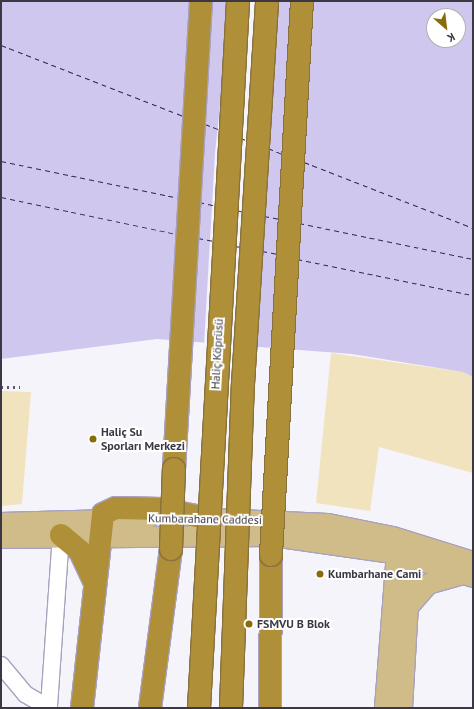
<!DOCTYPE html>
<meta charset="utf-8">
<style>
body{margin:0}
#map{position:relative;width:474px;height:709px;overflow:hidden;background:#f5f4fa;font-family:"PT Sans",sans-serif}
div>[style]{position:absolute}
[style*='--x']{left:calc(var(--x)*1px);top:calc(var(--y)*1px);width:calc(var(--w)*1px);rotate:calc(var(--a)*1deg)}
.green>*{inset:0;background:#f2e3bf}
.water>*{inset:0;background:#d0c7ee}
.pier>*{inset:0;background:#f5f4fa}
.ferry>*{height:1px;margin-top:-0.5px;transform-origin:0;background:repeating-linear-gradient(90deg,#332454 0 5px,transparent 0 9px)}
.roads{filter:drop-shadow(1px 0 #a8a1bf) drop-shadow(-1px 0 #a8a1bf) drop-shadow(0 1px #a8a1bf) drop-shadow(0 -1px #a8a1bf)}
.minor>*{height:16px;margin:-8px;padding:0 8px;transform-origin:8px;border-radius:8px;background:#fff}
.major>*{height:20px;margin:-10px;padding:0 10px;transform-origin:10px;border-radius:10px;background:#d0bc88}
.highway>*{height:22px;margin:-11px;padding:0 11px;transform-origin:11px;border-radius:11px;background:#b08f39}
.rail>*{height:3px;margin-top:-1.5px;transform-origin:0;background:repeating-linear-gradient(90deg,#5d5a65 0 2px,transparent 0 6px)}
.bridges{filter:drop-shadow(1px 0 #87713d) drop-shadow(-1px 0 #87713d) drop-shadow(0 1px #87713d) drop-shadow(0 -1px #87713d)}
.highway-bridge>*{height:22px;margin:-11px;padding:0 11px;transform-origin:11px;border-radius:11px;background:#b08f39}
.dots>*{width:11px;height:11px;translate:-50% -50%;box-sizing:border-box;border:2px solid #fff;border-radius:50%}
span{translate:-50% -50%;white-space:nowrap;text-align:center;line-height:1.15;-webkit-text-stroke:4px #fff;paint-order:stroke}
.street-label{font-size:12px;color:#3b3844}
.poi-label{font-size:12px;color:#3b3844;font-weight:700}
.left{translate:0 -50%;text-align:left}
.frame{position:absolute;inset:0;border:2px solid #3b3844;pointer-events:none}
.north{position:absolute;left:426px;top:8px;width:40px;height:40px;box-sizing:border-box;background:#fff;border:1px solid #b1afb4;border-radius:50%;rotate:152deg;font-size:11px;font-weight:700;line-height:16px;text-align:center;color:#3b3844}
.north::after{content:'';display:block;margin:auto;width:14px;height:18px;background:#8a6a0a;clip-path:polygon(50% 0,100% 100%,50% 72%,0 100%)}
</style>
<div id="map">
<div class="green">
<div style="clip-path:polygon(331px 353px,463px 372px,473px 377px,473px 473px,379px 447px,370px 511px,316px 503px)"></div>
<div style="clip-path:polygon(1px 391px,31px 392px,22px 504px,1px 506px)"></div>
</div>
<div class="water">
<div style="clip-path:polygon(evenodd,1px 1px,473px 1px,473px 377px,463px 372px,352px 354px,157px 339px,1px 359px,1px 1px,434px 16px,458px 16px,458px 40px,434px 40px,434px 16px)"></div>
</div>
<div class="pier">
<div style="clip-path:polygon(231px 1px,278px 1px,257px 349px,204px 345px,215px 153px)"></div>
</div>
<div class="ferry">
<div style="--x:1;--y:45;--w:195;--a:21.3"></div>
<div style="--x:205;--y:124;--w:17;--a:21"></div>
<div style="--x:240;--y:138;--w:9;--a:18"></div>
<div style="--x:268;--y:148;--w:15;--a:23"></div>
<div style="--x:1;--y:161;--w:182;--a:11.7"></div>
<div style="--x:304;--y:162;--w:181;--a:21.3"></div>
<div style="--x:1;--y:197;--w:180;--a:11.9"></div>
<div style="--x:199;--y:202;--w:17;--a:13"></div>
<div style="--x:237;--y:210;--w:6;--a:18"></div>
<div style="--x:264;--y:216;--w:15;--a:11"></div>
<div style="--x:299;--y:223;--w:178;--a:11.7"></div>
<div style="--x:198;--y:238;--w:16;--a:11"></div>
<div style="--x:235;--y:246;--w:6;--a:9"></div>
<div style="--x:262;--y:251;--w:15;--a:11"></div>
<div style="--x:297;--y:259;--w:180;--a:11.6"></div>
</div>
<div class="roads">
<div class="minor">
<div style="--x:1;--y:665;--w:38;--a:50"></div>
<div style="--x:25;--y:694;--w:28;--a:30"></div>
<div style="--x:49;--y:706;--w:171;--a:-86"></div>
</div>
<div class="major">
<div style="--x:193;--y:518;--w:135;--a:2.5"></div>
<div style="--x:328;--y:524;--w:66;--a:11.3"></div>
<div style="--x:393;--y:537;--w:84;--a:17.4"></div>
<div style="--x:1;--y:523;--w:146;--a:-1.6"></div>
<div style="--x:1;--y:538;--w:272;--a:-0.4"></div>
<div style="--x:273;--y:536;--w:126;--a:8.2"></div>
<div style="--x:398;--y:554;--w:78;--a:17"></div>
<div style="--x:408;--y:607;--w:30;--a:-49"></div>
<div style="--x:428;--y:584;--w:36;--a:-16"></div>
<div style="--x:385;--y:708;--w:143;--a:-85.6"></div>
<div style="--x:396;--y:565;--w:22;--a:-69"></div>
<div style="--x:402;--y:708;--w:140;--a:-86.7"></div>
<div style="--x:410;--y:568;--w:23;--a:-95"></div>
</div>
<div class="highway">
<div style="--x:174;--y:469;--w:469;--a:-86.7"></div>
<div style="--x:61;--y:535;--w:25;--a:40"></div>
<div style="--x:80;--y:551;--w:33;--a:65"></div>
<div style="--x:82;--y:708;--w:195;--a:-83.8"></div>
<div style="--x:103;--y:514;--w:14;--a:-25"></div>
<div style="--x:116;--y:508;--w:45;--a:1.3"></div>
<div style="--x:161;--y:509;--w:41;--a:11.3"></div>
<div style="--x:150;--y:708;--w:160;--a:-82.5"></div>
<div style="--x:270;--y:708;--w:153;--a:-89.6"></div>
</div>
</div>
<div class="rail">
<div style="--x:1;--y:387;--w:19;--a:0"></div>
</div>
<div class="bridges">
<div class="highway-bridge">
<div style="--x:171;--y:549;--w:80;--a:-87.9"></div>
<div style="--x:271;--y:555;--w:555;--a:-86.8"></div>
<div style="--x:199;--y:708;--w:708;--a:-86.84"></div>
<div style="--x:231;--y:708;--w:324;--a:-87.9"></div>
<div style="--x:243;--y:384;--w:384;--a:-86.4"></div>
</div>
</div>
<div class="dots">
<div style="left:93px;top:439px;background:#8a6a0a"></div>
<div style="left:320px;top:574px;background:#8a6a0a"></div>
<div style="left:249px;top:624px;background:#8a6a0a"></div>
</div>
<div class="street-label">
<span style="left:217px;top:354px;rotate:-87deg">Haliç Köprüsü</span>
<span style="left:205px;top:519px;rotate:1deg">Kumbarahane Caddesi</span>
</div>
<div class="poi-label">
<span class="left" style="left:101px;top:439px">Haliç Su<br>Sporları Merkezi</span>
<span class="left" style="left:328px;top:574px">Kumbarhane Cami</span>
<span class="left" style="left:257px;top:624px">FSMVU B Blok</span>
</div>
<div class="frame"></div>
<div class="north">K</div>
</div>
